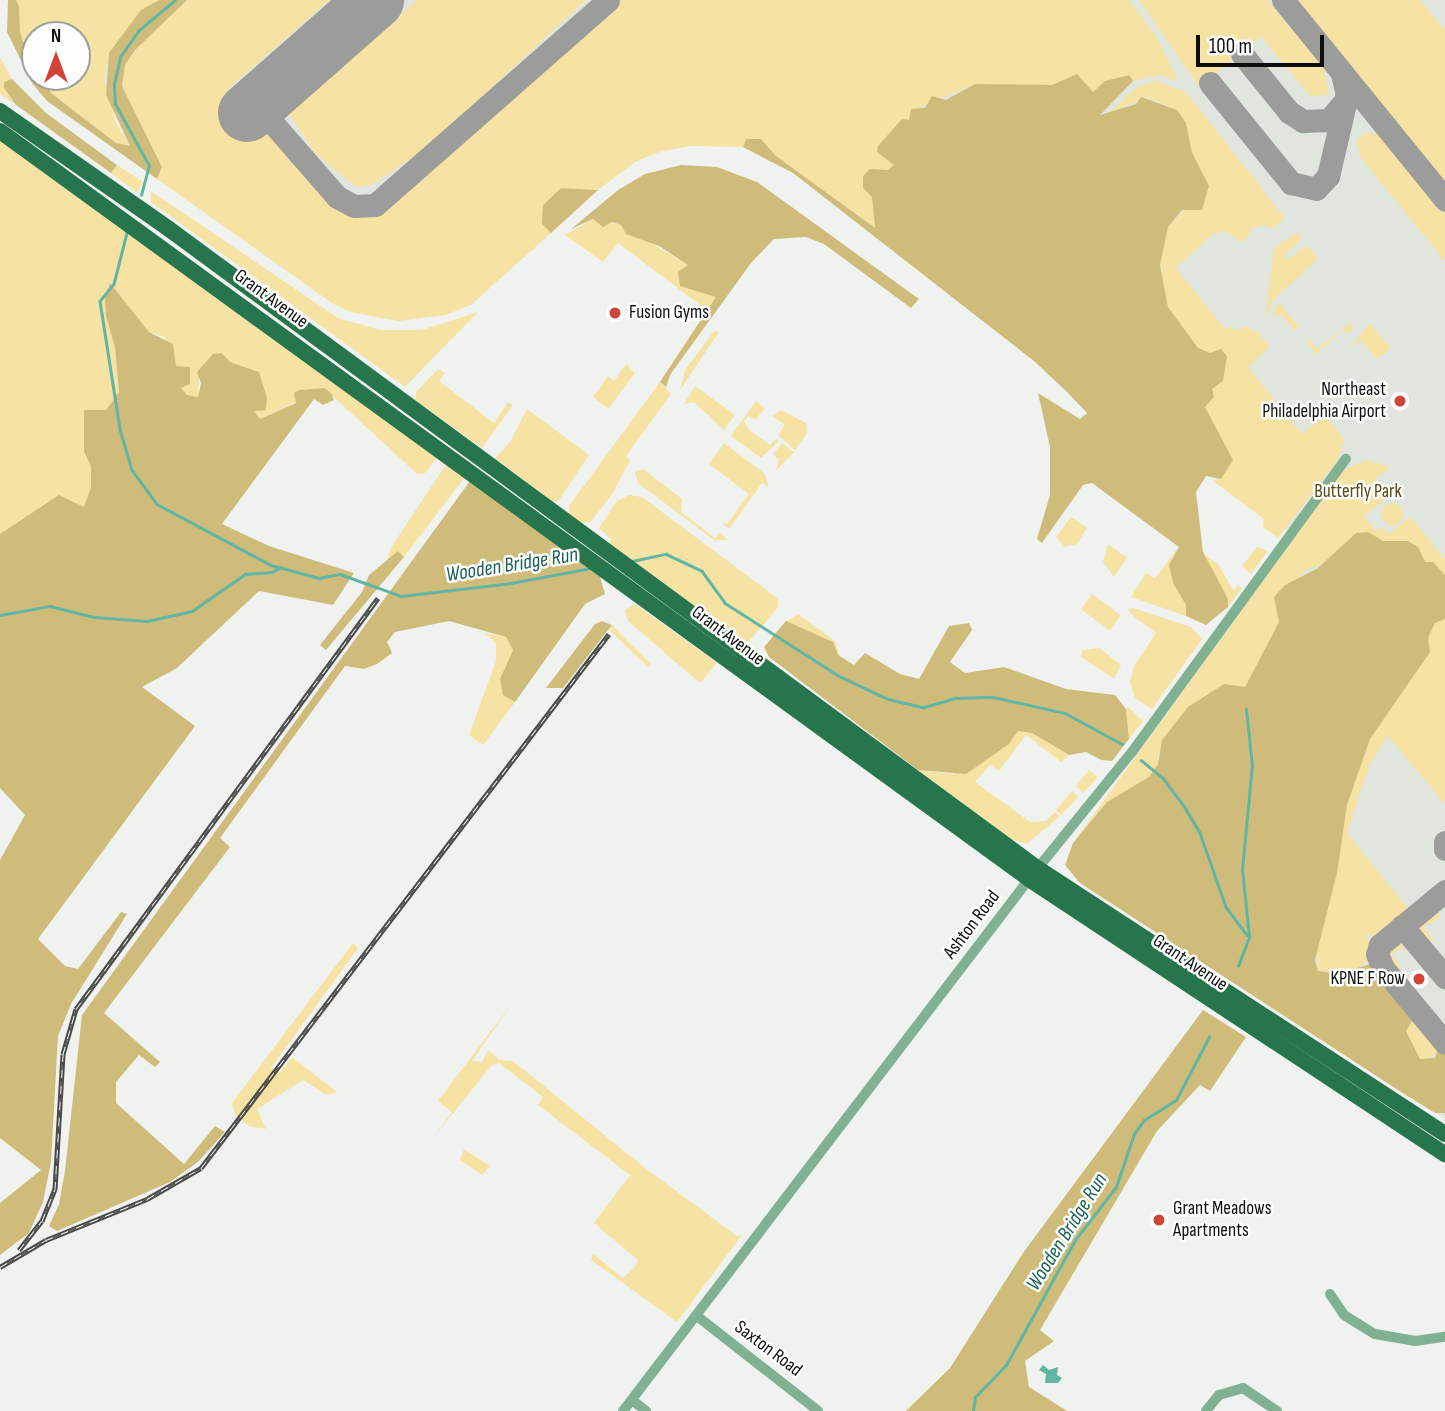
<!DOCTYPE html>
<style>
body{margin:0}
#map{position:relative;width:1445px;height:1411px;overflow:hidden;background:#f0f2ef;font-family:"Sofia Sans Condensed",sans-serif}
div>[style]{position:absolute}
[style*='--x']{left:calc(var(--x)*1px);top:calc(var(--y)*1px);width:calc(var(--w)*1px);rotate:calc(var(--a)*1deg)}
.built>*{inset:0;background:#e0e6dd}
.green>*{inset:0;background:#f6e2a2;transform-origin:0 0}
.round{border-radius:50%}
.forest>*{inset:0;background:#d0bc7a}
.water>*{inset:0;background:#60b5a3}
.stream>*{height:2.5px;margin:-1.25px;padding:0 1.25px;transform-origin:1.25px;border-radius:1.25px;background:#60b5a3}
.taxiway>*{height:23px;margin:-11.5px;padding:0 11.5px;transform-origin:11.5px;border-radius:11.5px;background:#9c9d9b}
.runway>*{height:58px;margin:-29px;padding:0 29px;transform-origin:29px;border-radius:29px;background:#9c9d9b}
.minor>*{height:10px;margin:-5px;padding:0 5px;transform-origin:5px;border-radius:5px;background:#81b193}
.primary>*{height:16px;margin:-8px;padding:0 8px;transform-origin:8px;border-radius:8px;background:#27754c}
.rail>*{height:5px;margin-top:-2.5px;transform-origin:0;background:repeating-linear-gradient(90deg,#fdfffd 0 8px,#474847 0 16px);box-sizing:border-box;border-block:2px solid #474847}
.dots>*{width:19px;height:19px;translate:-50% -50%;box-sizing:border-box;border:4px solid #fdfffd;border-radius:50%}
span{translate:-50% -50%;white-space:nowrap;text-align:center;line-height:1.15;-webkit-text-stroke:5px #fdfffd;paint-order:stroke}
.street-label{font-size:19px;color:#0d0e0d}
.poi-label{font-size:19px;color:#0d0e0d}
.left{translate:0 -50%;text-align:left}
.right{translate:-100% -50%;text-align:right}
.park-label{font-size:19px;color:#574815}
.water-label{font-size:21px;color:#195f52;font-style:italic}
.north{position:absolute;left:21px;top:21px;width:70px;height:70px;box-sizing:border-box;background:#fdfffd;border:2px solid #9d9f9d;border-radius:50%;rotate:0deg;font-size:19px;font-weight:700;line-height:28px;text-align:center;color:#0d0e0d}
.north::after{content:'';display:block;margin:auto;width:24px;height:32px;background:#d14437;clip-path:polygon(50% 0,100% 100%,50% 72%,0 100%)}
.scale{position:absolute;left:1196px;top:35px;width:128px;height:32px;box-sizing:border-box;border:4px solid #0d0e0d;border-top:0;padding-left:9px;font-size:21px;line-height:24px;white-space:nowrap;color:#0d0e0d;-webkit-text-stroke:5px #fdfffd;paint-order:stroke}
</style>
<div id="map">
<div class="built">
<div style="clip-path:polygon(24px 0,1445px 0,1445px 1119px,1073px 860px,1303px 542px,664px 78px,433px 307px,77px 77px,77px 35px,35px 35px)"></div>
</div>
<div class="green">
<div style="clip-path:polygon(16px 0,159px 0,141px 10px,109px 54px,104px 79px,116px 123px,131px 147px,116px 143px,51px 93px,41px 77px,77px 77px,77px 35px,35px 35px,35px 68px,20px 32px)"></div>
<div style="clip-path:polygon(187px 0,329px 0,228px 89px,324px 198px,336px 207px,359px 214px,394px 202px,623px 0,1129px 0,1158px 39px,1178px 81px,1159px 75px,1133px 81px,1129px 75px,1105px 81px,1093px 93px,1076px 74px,1052px 85px,975px 84px,921px 107px,909px 120px,902px 119px,878px 146px,878px 152px,894px 165px,872px 197px,875px 228px,776px 156px,761px 139px,746px 139px,743px 147px,689px 146px,659px 152px,635px 162px,598px 190px,561px 188px,543px 205px,551px 233px,472px 304px,446px 315px,398px 321px,350px 312px,332px 303px,157px 179px,162px 167px,122px 86px,125px 65px,135px 50px)"></div>
<div style="clip-path:polygon(417px 0,586px 0,424px 150px,371px 185px,357px 187px,317px 155px,289px 114px)"></div>
<div style="clip-path:polygon(1139px 0,1267px 0,1324px 67px,1329px 95px,1310px 96px,1261px 36px,1199px 87px)"></div>
<div style="clip-path:polygon(1295px 0,1420px 0,1445px 30px,1445px 184px)"></div>
<div style="clip-path:polygon(0 57px,12px 79px,4px 82px,4px 88px,16px 105px,0 94px)"></div>
<div style="clip-path:polygon(1157px 81px,1186px 92px,1285px 218px,1275px 227px,1255px 226px,1243px 242px,1223px 231px,1213px 234px,1176px 268px,1225px 329px,1230px 326px,1234px 331px,1247px 326px,1254px 333px,1257px 331px,1270px 347px,1248px 367px,1302px 434px,1325px 416px,1345px 440px,1336px 462px,1278px 538px,1263px 527px,1264px 519px,1213px 481px,1221px 479px,1205px 407px,1212px 389px,1211px 353px,1198px 348px,1168px 307px,1162px 286px,1161px 245px,1168px 227px,1208px 186px,1192px 153px,1186px 123px,1176px 110px,1146px 97px,1107px 114px,1137px 87px)"></div>
<div style="clip-path:polygon(1365px 133px,1379px 134px,1445px 214px,1445px 261px,1360px 157px,1357px 141px)"></div>
<div style="clip-path:polygon(0 138px,438px 456px,425px 473px,417px 474px,324px 388px,298px 390px,296px 402px,260px 419px,254px 411px,265px 405px,267px 398px,259px 372px,230px 362px,199px 377px,198px 397px,187px 395px,181px 388px,190px 384px,189px 375px,176px 366px,165px 337px,149px 332px,114px 290px,106px 316px,115px 348px,119px 392px,106px 410px,84px 410px,84px 452px,91px 466px,91px 487px,84px 508px,25px 518px,0 534px)"></div>
<div style="clip-path:polygon(117px 165px,143px 182px,137px 193px,111px 173px)"></div>
<div style="clip-path:polygon(151px 191px,338px 318px,380px 330px,422px 330px,478px 312px,405px 387px,151px 202px)"></div>
<div style="clip-path:polygon(593px 219px,621px 225px,688px 265px,695px 289px,716px 297px,716px 303px,708px 311px,618px 243px,603px 262px,565px 235px)"></div>
<div style="clip-path:polygon(1297px 233px,1302px 239px,1284px 255px,1288px 260px,1307px 245px,1318px 259px,1272px 301px,1265px 321px,1274px 248px)"></div>
<div style="clip-path:polygon(1280px 303px,1299px 327px,1295px 331px,1281px 314px,1275px 318px,1274px 308px)"></div>
<div style="clip-path:polygon(1350px 323px,1353px 327px,1348px 334px,1343px 330px,1316px 354px,1306px 341px,1309px 339px,1317px 349px)"></div>
<div style="clip-path:polygon(1370px 323px,1391px 348px,1377px 359px,1361px 341px,1351px 348px)"></div>
<div style="clip-path:polygon(714px 331px,719px 332px,680px 390px,685px 370px)"></div>
<div style="clip-path:polygon(626px 364px,635px 373px,608px 409px,593px 397px,608px 376px,614px 381px)"></div>
<div style="clip-path:polygon(438px 369px,445px 373px,439px 381px,494px 423px,508px 402px,513px 405px,482px 448px,415px 400px,416px 392px)"></div>
<div style="clip-path:polygon(660px 382px,671px 394px,626px 456px,630px 460px,614px 491px,591px 522px,581px 523px,569px 514px,569px 506px)"></div>
<div style="clip-path:polygon(695px 386px,735px 415px,724px 430px,694px 402px,684px 404px)"></div>
<div style="clip-path:polygon(756px 401px,765px 408px,755px 420px,748px 416px,744px 421px,749px 430px,770px 445px,775px 439px,779px 441px,761px 458px,731px 436px)"></div>
<div style="clip-path:polygon(527px 409px,589px 455px,559px 500px,554px 502px,495px 458px,510px 442px)"></div>
<div style="clip-path:polygon(781px 410px,806px 423px,807px 433px,795px 450px,778px 435px,785px 425px,772px 416px)"></div>
<div style="clip-path:polygon(724px 443px,765px 474px,769px 487px,762px 483px,729px 529px,721px 522px,727px 524px,749px 494px,709px 464px)"></div>
<div style="clip-path:polygon(782px 443px,794px 452px,776px 471px,779px 459px,773px 454px)"></div>
<div style="clip-path:polygon(1367px 460px,1390px 467px,1375px 479px,1389px 496px,1364px 516px,1376px 531px,1382px 527px,1388px 534px,1411px 517px,1445px 560px,1445px 575px,1433px 562px,1425px 563px,1418px 547px,1408px 541px,1383px 541px,1304px 571px,1277px 612px,1279px 622px,1245px 687px,1224px 685px,1158px 753px,1158px 764px,1149px 777px,1107px 802px,1073px 843px,1344px 469px)"></div>
<div style="clip-path:polygon(447px 463px,465px 477px,404px 557px,398px 551px,387px 561px,390px 549px)"></div>
<div style="clip-path:polygon(643px 469px,682px 499px,681px 512px,715px 538px,720px 532px,727px 540px,714px 540px,638px 483px,635px 472px)"></div>
<div style="clip-path:polygon(629px 495px,642px 497px,777px 598px,779px 606px,751px 639px,745px 643px,609px 543px,611px 539px,599px 528px,617px 501px)"></div>
<div class="round" style="left:1381px;top:503px;width:22px;height:22px"></div>
<div style="clip-path:polygon(1071px 517px,1087px 528px,1077px 544px,1065px 547px,1056px 537px)"></div>
<div style="clip-path:polygon(1108px 544px,1127px 558px,1114px 577px,1103px 562px)"></div>
<div style="clip-path:polygon(1179px 547px,1173px 583px,1186px 605px,1186px 616px,1131px 597px,1146px 573px,1155px 578px)"></div>
<div style="clip-path:polygon(1257px 547px,1268px 551px,1251px 574px,1242px 566px)"></div>
<div style="clip-path:polygon(1205px 555px,1218px 564px,1234px 591px,1238px 585px,1242px 588px,1228px 607px)"></div>
<div style="left:1092px;top:594px;width:36px;height:19px;rotate:36deg"></div>
<div style="clip-path:polygon(635px 604px,717px 663px,700px 683px,628px 621px,625px 610px)"></div>
<div style="clip-path:polygon(1133px 608px,1191px 627px,1202px 639px,1152px 709px,1135px 698px,1130px 682px,1134px 666px,1156px 633px,1131px 614px,1128px 610px)"></div>
<div style="clip-path:polygon(798px 614px,835px 641px,840px 657px,787px 622px,782px 624px)"></div>
<div style="clip-path:polygon(1445px 619px,1445px 804px,1388px 736px,1370px 764px,1347px 833px,1411px 912px,1377px 941px,1368px 934px,1366px 937px,1373px 945px,1373px 963px,1366px 962px,1352px 972px,1318px 971px,1316px 947px,1337px 873px,1347px 805px,1370px 739px,1430px 652px,1428px 638px,1435px 623px)"></div>
<div style="clip-path:polygon(612px 625px,651px 664px,648px 667px,609px 630px)"></div>
<div style="clip-path:polygon(485px 633px,506px 637px,513px 650px,500px 679px,503px 695px,515px 702px,483px 745px,469px 735px,496px 661px,496px 643px)"></div>
<div style="clip-path:polygon(1099px 648px,1121px 665px,1114px 679px,1081px 657px,1082px 650px)"></div>
<div style="clip-path:polygon(1128px 707px,1143px 721px,1129px 739px,1126px 709px)"></div>
<div style="clip-path:polygon(1018px 731px,1032px 733px,1069px 755px,1061px 762px,1026px 735px,999px 771px,990px 765px,975px 782px,1030px 822px,1046px 821px,1055px 812px,1060px 816px,1027px 844px,1010px 839px,918px 770px,953px 774px,1008px 744px)"></div>
<div style="clip-path:polygon(1089px 770px,1098px 777px,1083px 793px,1076px 786px)"></div>
<div style="clip-path:polygon(1072px 791px,1078px 797px,1061px 815px,1056px 810px)"></div>
<div style="clip-path:polygon(1428px 911px,1438px 911px,1441px 917px,1423px 927px,1433px 940px,1425px 945px,1413px 926px)"></div>
<div style="clip-path:polygon(1397px 937px,1405px 938px,1409px 945px,1391px 954px,1401px 967px,1394px 971px,1381px 955px)"></div>
<div style="clip-path:polygon(353px 943px,358px 948px,271px 1068px,280px 1072px,292px 1057px,337px 1092px,326px 1095px,303px 1080px,257px 1109px,266px 1129px,249px 1126px,235px 1115px,232px 1103px)"></div>
<div style="clip-path:polygon(513px 1002px,472px 1061px,482px 1062px,488px 1050px,499px 1060px,513px 1061px,645px 1168px,737px 1236px,742px 1235px,677px 1322px,591px 1260px,593px 1254px,623px 1278px,634px 1268px,638px 1260px,594px 1223px,630px 1175px,538px 1105px,543px 1097px,499px 1063px,492px 1065px,432px 1139px,452px 1112px,438px 1101px)"></div>
<div style="clip-path:polygon(1411px 1011px,1443px 1049px,1438px 1049px,1429px 1061px,1420px 1059px,1406px 1031px,1413px 1017px)"></div>
<div style="clip-path:polygon(464px 1149px,490px 1166px,482px 1175px,460px 1160px)"></div>
</div>
<div class="forest">
<div style="clip-path:polygon(8px 0,16px 0,19px 6px,20px 32px,35px 77px,41px 77px,51px 93px,116px 143px,130px 146px,106px 95px,109px 53px,141px 10px,159px 0,187px 0,135px 50px,125px 65px,122px 86px,162px 167px,157px 179px,47px 101px,32px 83px,7px 32px)"></div>
<div style="clip-path:polygon(1077px 74px,1093px 92px,1105px 81px,1129px 75px,1133px 81px,1100px 115px,1136px 104px,1141px 97px,1177px 110px,1186px 123px,1192px 153px,1209px 186px,1202px 210px,1182px 210px,1168px 227px,1160px 265px,1168px 307px,1198px 348px,1210px 353px,1221px 349px,1227px 356px,1223px 381px,1212px 389px,1214px 397px,1205px 407px,1233px 460px,1221px 479px,1206px 476px,1196px 492px,1203px 552px,1228px 599px,1228px 607px,1206px 625px,1186px 616px,1186px 605px,1173px 583px,1169px 565px,1179px 547px,1092px 483px,1083px 485px,1042px 543px,1037px 539px,1050px 495px,1050px 447px,1038px 393px,1080px 419px,1087px 413px,1067px 392px,1034px 361px,793px 173px,743px 147px,746px 139px,761px 139px,776px 156px,875px 228px,872px 197px,863px 188px,863px 176px,870px 169px,888px 170px,894px 165px,877px 152px,878px 146px,902px 119px,909px 120px,911px 109px,925px 108px,932px 96px,946px 100px,975px 84px,1052px 85px)"></div>
<div style="clip-path:polygon(12px 79px,46px 113px,117px 165px,111px 173px,16px 105px,4px 88px,4px 82px)"></div>
<div style="clip-path:polygon(681px 165px,717px 167px,757px 182px,919px 299px,911px 308px,824px 244px,806px 237px,774px 239px,751px 263px,670px 375px,666px 387px,660px 382px,716px 297px,680px 286px,678px 272px,688px 265px,659px 246px,626px 234px,621px 225px,612px 222px,603px 227px,593px 219px,571px 229px,618px 190px,645px 174px)"></div>
<div style="clip-path:polygon(561px 188px,598px 190px,551px 233px,542px 224px,543px 205px)"></div>
<div style="clip-path:polygon(110px 283px,149px 332px,173px 344px,176px 366px,190px 367px,190px 384px,181px 388px,187px 395px,198px 397px,201px 383px,197px 372px,213px 354px,222px 353px,230px 362px,259px 372px,267px 398px,266px 410px,254px 411px,260px 419px,296px 403px,294px 393px,299px 390px,324px 388px,331px 393px,334px 400px,323px 405px,314px 399px,222px 524px,269px 546px,354px 573px,333px 605px,259px 591px,177px 668px,142px 687px,195px 726px,38px 939px,65px 966px,78px 969px,121px 912px,127px 914px,71px 1004px,58px 1036px,51px 1162px,43px 1202px,29px 1233px,0 1255px,0 1203px,41px 1170px,0 1138px,0 860px,25px 815px,0 788px,0 534px,59px 495px,84px 507px,91px 487px,91px 466px,84px 452px,84px 410px,106px 410px,119px 392px,115px 348px,106px 316px,105px 298px)"></div>
<div style="clip-path:polygon(470px 481px,600px 577px,605px 594px,585px 604px,515px 702px,503px 695px,500px 679px,513px 650px,506px 637px,449px 621px,395px 632px,387px 642px,392px 653px,377px 664px,364px 669px,345px 666px,220px 838px,230px 847px,104px 1013px,160px 1062px,155px 1067px,139px 1055px,116px 1082px,116px 1103px,184px 1164px,215px 1126px,225px 1132px,198px 1162px,170px 1182px,57px 1231px,49px 1226px,59px 1204px,65px 1171px,82px 1015px)"></div>
<div style="clip-path:polygon(1368px 532px,1383px 541px,1408px 541px,1418px 547px,1425px 562px,1433px 562px,1445px 575px,1445px 619px,1435px 623px,1428px 638px,1430px 652px,1370px 739px,1347px 805px,1337px 873px,1315px 960px,1318px 971px,1339px 974px,1373px 963px,1411px 1011px,1414px 1017px,1406px 1031px,1420px 1059px,1435px 1058px,1438px 1048px,1445px 1051px,1445px 1113px,1435px 1113px,1401px 1092px,1080px 883px,1065px 865px,1073px 843px,1107px 802px,1149px 777px,1158px 764px,1162px 740px,1188px 707px,1224px 684px,1245px 687px,1279px 622px,1274px 597px,1285px 585px,1318px 568px,1356px 533px)"></div>
<div style="clip-path:polygon(398px 551px,404px 557px,326px 650px,320px 645px,362px 592px,369px 575px)"></div>
<div style="clip-path:polygon(602px 621px,612px 625px,563px 688px,546px 688px,595px 624px)"></div>
<div style="clip-path:polygon(786px 621px,833px 642px,838px 655px,854px 665px,865px 653px,900px 674px,919px 679px,949px 626px,969px 623px,972px 630px,950px 662px,965px 673px,1004px 667px,1066px 689px,1115px 695px,1126px 709px,1129px 739px,1112px 761px,1101px 760px,1086px 752px,1069px 755px,1032px 733px,1018px 731px,1009px 744px,966px 774px,918px 770px,769px 657px,764px 647px)"></div>
<div style="clip-path:polygon(1203px 1010px,1246px 1037px,1210px 1091px,1200px 1085px,1157px 1131px,1040px 1330px,1054px 1341px,1025px 1361px,1029px 1387px,1067px 1411px,906px 1411px,950px 1368px,1023px 1253px)"></div>
</div>
<div class="water">
<div style="clip-path:polygon(1043px 1365px,1049px 1370px,1058px 1367px,1057px 1375px,1062px 1378px,1058px 1383px,1045px 1383px,1046px 1374px,1039px 1370px)"></div>
</div>
<div class="stream">
<div style="--x:141;--y:195;--w:30;--a:-75"></div>
<div style="--x:149;--y:166;--w:71;--a:-118.7"></div>
<div style="--x:115;--y:104;--w:20;--a:-93"></div>
<div style="--x:114;--y:84;--w:28;--a:-77"></div>
<div style="--x:120;--y:57;--w:32;--a:-55"></div>
<div style="--x:138;--y:31;--w:48;--a:-40"></div>
<div style="--x:127;--y:233;--w:53;--a:104.3"></div>
<div style="--x:114;--y:284;--w:22;--a:129"></div>
<div style="--x:100;--y:301;--w:130;--a:81.1"></div>
<div style="--x:120;--y:429;--w:43;--a:73.7"></div>
<div style="--x:132;--y:470;--w:42;--a:53.7"></div>
<div style="--x:157;--y:504;--w:129;--a:28.2"></div>
<div style="--x:271;--y:565;--w:50;--a:15.2"></div>
<div style="--x:319;--y:578;--w:21;--a:-11"></div>
<div style="--x:340;--y:574;--w:65;--a:19.8"></div>
<div style="--x:401;--y:596;--w:111;--a:-6.7"></div>
<div style="--x:511;--y:583;--w:81;--a:-10.6"></div>
<div style="--x:632;--y:561;--w:35;--a:-12"></div>
<div style="--x:666;--y:554;--w:40;--a:25"></div>
<div style="--x:702;--y:571;--w:39;--a:54"></div>
<div style="--x:725;--y:603;--w:135;--a:32.6"></div>
<div style="--x:839;--y:676;--w:54;--a:25.1"></div>
<div style="--x:888;--y:699;--w:37;--a:13"></div>
<div style="--x:924;--y:707;--w:32;--a:-16"></div>
<div style="--x:955;--y:698;--w:38;--a:-2"></div>
<div style="--x:993;--y:697;--w:74;--a:12.5"></div>
<div style="--x:1065;--y:713;--w:65;--a:28.5"></div>
<div style="--x:0;--y:615;--w:51;--a:-10.2"></div>
<div style="--x:50;--y:606;--w:45;--a:14"></div>
<div style="--x:94;--y:617;--w:53;--a:4.3"></div>
<div style="--x:147;--y:621;--w:46;--a:-12.5"></div>
<div style="--x:192;--y:611;--w:65;--a:-34.9"></div>
<div style="--x:245;--y:574;--w:27;--a:-4"></div>
<div style="--x:272;--y:572;--w:9;--a:-32"></div>
<div style="--x:1141;--y:760;--w:28;--a:39"></div>
<div style="--x:1163;--y:778;--w:35;--a:53"></div>
<div style="--x:1184;--y:806;--w:31;--a:59"></div>
<div style="--x:1200;--y:833;--w:78;--a:70.6"></div>
<div style="--x:1226;--y:907;--w:35;--a:53"></div>
<div style="--x:1238;--y:966;--w:31;--a:-69"></div>
<div style="--x:1249;--y:937;--w:68;--a:-95.9"></div>
<div style="--x:1242;--y:869;--w:103;--a:-84.5"></div>
<div style="--x:1252;--y:766;--w:57;--a:-96"></div>
<div style="--x:973;--y:1411;--w:14;--a:-82"></div>
<div style="--x:975;--y:1397;--w:45;--a:-45.9"></div>
<div style="--x:1006;--y:1365;--w:143;--a:-61.1"></div>
<div style="--x:1075;--y:1240;--w:67;--a:-52.3"></div>
<div style="--x:1116;--y:1187;--w:56;--a:-71.2"></div>
<div style="--x:1134;--y:1134;--w:17;--a:-54"></div>
<div style="--x:1144;--y:1120;--w:38;--a:-32"></div>
<div style="--x:1176;--y:1100;--w:71;--a:-62.4"></div>
</div>
<div class="taxiway">
<div style="--x:1283;--y:0;--w:257;--a:50.9"></div>
<div style="--x:1242;--y:54;--w:75;--a:51"></div>
<div style="--x:1289;--y:112;--w:17;--a:33"></div>
<div style="--x:1303;--y:121;--w:26;--a:-2"></div>
<div style="--x:1329;--y:120;--w:25;--a:-50"></div>
<div style="--x:1210;--y:83;--w:129;--a:51"></div>
<div style="--x:1291;--y:183;--w:26;--a:13"></div>
<div style="--x:1316;--y:189;--w:18;--a:-47"></div>
<div style="--x:1328;--y:176;--w:83;--a:-76.8"></div>
<div style="--x:1347;--y:95;--w:23;--a:-103"></div>
<div style="--x:257;--y:105;--w:122;--a:49"></div>
<div style="--x:337;--y:197;--w:19;--a:28"></div>
<div style="--x:354;--y:206;--w:21;--a:-3"></div>
<div style="--x:375;--y:205;--w:310;--a:-41.3"></div>
<div style="--x:1445;--y:842;--w:7;--a:90"></div>
<div style="--x:1445;--y:891;--w:85;--a:140.3"></div>
<div style="--x:1380;--y:945;--w:9;--a:108"></div>
<div style="--x:1377;--y:954;--w:15;--a:67"></div>
<div style="--x:1383;--y:968;--w:97;--a:50.4"></div>
<div style="--x:1402;--y:926;--w:67;--a:49.9"></div>
</div>
<div class="runway">
<div style="--x:247;--y:113;--w:171;--a:-41.4"></div>
</div>
<div class="minor">
<div style="--x:1330;--y:1294;--w:25;--a:56"></div>
<div style="--x:1344;--y:1315;--w:36;--a:32"></div>
<div style="--x:1375;--y:1334;--w:41;--a:9.9"></div>
<div style="--x:1415;--y:1341;--w:30;--a:-8"></div>
<div style="--x:697;--y:1316;--w:154;--a:38.1"></div>
<div style="--x:632;--y:1400;--w:18;--a:38"></div>
<div style="--x:623;--y:1411;--w:669;--a:-52.65"></div>
<div style="--x:1029;--y:879;--w:164;--a:-51"></div>
<div style="--x:1132;--y:752;--w:363;--a:-53.9"></div>
<div style="--x:1206;--y:1411;--w:21;--a:-51"></div>
<div style="--x:1219;--y:1395;--w:25;--a:-16"></div>
<div style="--x:1243;--y:1388;--w:41;--a:34.1"></div>
</div>
<div class="primary">
<div style="--x:0;--y:111;--w:206;--a:34.9"></div>
<div style="--x:169;--y:229;--w:1078;--a:36.36"></div>
<div style="--x:1037;--y:868;--w:487;--a:33.1"></div>
<div style="--x:0;--y:131;--w:1272;--a:36.01"></div>
<div style="--x:1029;--y:879;--w:499;--a:33.5"></div>
</div>
<div class="rail">
<div style="--x:19;--y:1250;--w:37;--a:-52"></div>
<div style="--x:42;--y:1221;--w:35;--a:-68"></div>
<div style="--x:55;--y:1189;--w:135;--a:-86.6"></div>
<div style="--x:63;--y:1054;--w:47;--a:-73.9"></div>
<div style="--x:76;--y:1009;--w:510;--a:-53.69"></div>
<div style="--x:0;--y:1267;--w:53;--a:-30.4"></div>
<div style="--x:46;--y:1240;--w:109;--a:-22.1"></div>
<div style="--x:147;--y:1199;--w:62;--a:-29.9"></div>
<div style="--x:201;--y:1168;--w:672;--a:-52.62"></div>
</div>
<div class="dots">
<div style="left:615px;top:313px;background:#d14437"></div>
<div style="left:1400px;top:401px;background:#d14437"></div>
<div style="left:1419px;top:979px;background:#d14437"></div>
<div style="left:1159px;top:1220px;background:#d14437"></div>
</div>
<div class="street-label">
<span style="left:271px;top:299px;rotate:36deg">Grant Avenue</span>
<span style="left:728px;top:636px;rotate:37deg">Grant Avenue</span>
<span style="left:972px;top:925px;rotate:-53deg">Ashton Road</span>
<span style="left:1190px;top:963px;rotate:34deg">Grant Avenue</span>
<span style="left:768px;top:1349px;rotate:37deg">Saxton Road</span>
</div>
<div class="poi-label">
<span class="left" style="left:629px;top:313px">Fusion Gyms</span>
<span class="right" style="left:1386px;top:401px">Northeast<br>Philadelphia Airport</span>
<span class="right" style="left:1405px;top:979px">KPNE F Row</span>
<span class="left" style="left:1173px;top:1220px">Grant Meadows<br>Apartments</span>
</div>
<div class="park-label">
<span style="left:1358px;top:492px">Butterfly Park</span>
</div>
<div class="water-label">
<span style="left:512px;top:565px;rotate:-9deg">Wooden Bridge Run</span>
<span style="left:1067px;top:1232px;rotate:-58deg">Wooden Bridge Run</span>
</div>
<div class="north">N</div>
<div class="scale">100 m</div>
</div>
